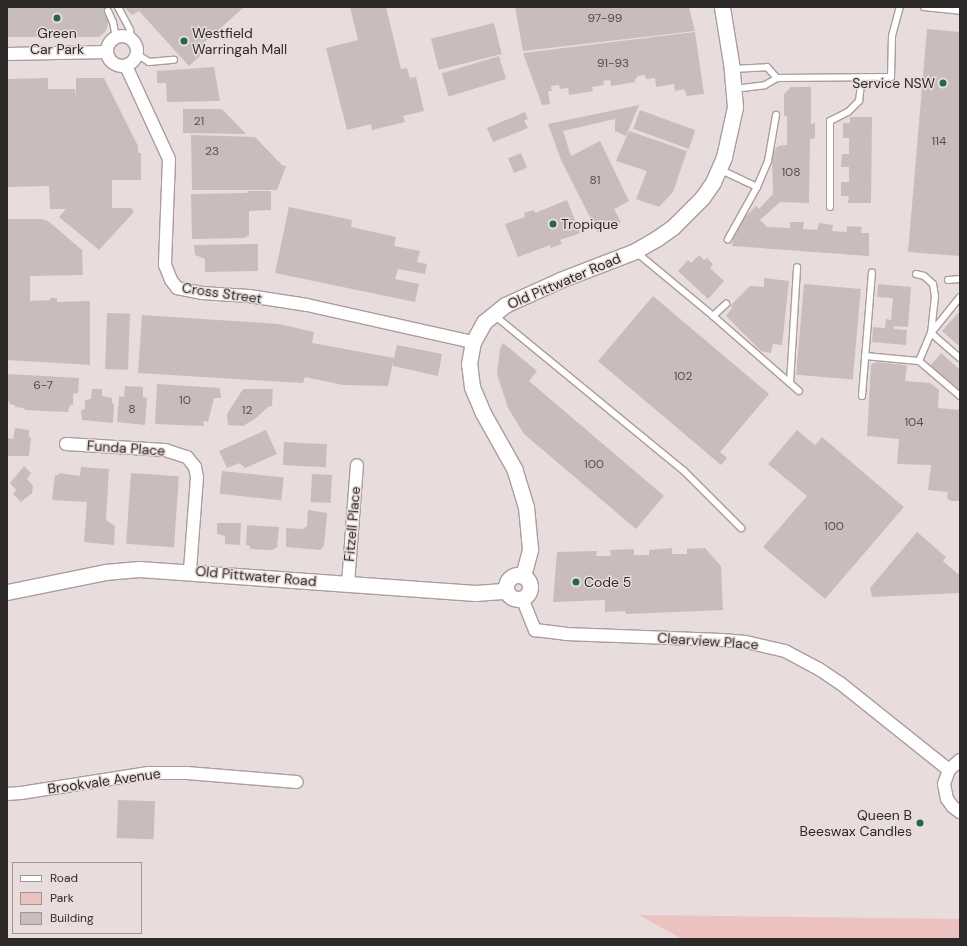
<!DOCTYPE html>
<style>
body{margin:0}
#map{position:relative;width:967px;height:946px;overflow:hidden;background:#e9dcdc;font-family:"DM Sans",sans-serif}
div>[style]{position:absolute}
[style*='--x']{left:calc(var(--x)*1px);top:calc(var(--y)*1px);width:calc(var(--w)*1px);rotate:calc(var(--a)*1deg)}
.green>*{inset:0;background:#ecc2c1}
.building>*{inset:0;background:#c9bcbc;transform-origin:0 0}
.roads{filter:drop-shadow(1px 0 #aa9d9d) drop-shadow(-1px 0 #aa9d9d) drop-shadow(0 1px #aa9d9d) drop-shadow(0 -1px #aa9d9d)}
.service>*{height:6px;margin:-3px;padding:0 3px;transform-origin:3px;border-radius:3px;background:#fff}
.minor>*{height:12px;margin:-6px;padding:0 6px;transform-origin:6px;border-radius:6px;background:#fff}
.minor>.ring{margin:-6px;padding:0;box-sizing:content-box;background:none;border:12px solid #fff;border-radius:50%}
.tertiary>*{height:15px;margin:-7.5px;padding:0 7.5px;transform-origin:7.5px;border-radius:7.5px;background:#fff}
.tertiary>.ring{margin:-7.5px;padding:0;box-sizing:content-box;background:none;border:15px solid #fff;border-radius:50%}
.dots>*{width:11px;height:11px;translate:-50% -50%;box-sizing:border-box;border:2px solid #e9dcdc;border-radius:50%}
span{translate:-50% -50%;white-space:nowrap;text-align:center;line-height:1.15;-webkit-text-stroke:3px #e9dcdc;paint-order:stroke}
.number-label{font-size:12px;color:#564e4e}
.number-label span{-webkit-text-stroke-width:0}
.poi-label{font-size:14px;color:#2f2a2a}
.left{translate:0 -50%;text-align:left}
.right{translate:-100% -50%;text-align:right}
.street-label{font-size:14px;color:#2f2a2a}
.frame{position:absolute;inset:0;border:8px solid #2f2a2a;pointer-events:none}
.legend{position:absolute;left:12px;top:862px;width:130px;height:72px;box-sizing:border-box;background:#e9dcdc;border:1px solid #9f9595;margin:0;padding:5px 7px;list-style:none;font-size:12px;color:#2f2a2a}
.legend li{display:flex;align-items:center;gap:8px;height:20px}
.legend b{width:20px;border:1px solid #9f9595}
</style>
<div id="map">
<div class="green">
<div style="clip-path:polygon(639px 915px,960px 919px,960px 939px,682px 939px)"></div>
</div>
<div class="building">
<div style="clip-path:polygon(7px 7px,108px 7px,108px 24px,106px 31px,99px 37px,7px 37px)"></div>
<div style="clip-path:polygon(124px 7px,244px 7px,197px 49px,202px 54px,189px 66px,139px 11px,132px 15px)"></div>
<div style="clip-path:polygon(350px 7px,386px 7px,401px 69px,407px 68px,410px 78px,416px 77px,424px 111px,403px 116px,405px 122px,372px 130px,371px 124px,347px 130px,326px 48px,358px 40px)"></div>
<div style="clip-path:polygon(515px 7px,689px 7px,695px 31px,523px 51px)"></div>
<div style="left:494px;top:23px;width:32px;height:65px;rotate:76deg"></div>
<div style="clip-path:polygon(927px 29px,960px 32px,960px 256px,908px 252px)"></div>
<div style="clip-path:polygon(695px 32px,704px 94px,687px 96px,684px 89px,675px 91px,674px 84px,656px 87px,655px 78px,646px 79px,645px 75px,637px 76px,637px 78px,635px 79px,635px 82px,611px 86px,610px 80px,603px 81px,604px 85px,592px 87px,593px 91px,569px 95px,568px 88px,560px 89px,559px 85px,551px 86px,552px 91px,548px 91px,550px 104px,542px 105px,523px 53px)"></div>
<div style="left:499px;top:56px;width:24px;height:60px;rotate:73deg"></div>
<div style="clip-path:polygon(214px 67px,220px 101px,167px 102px,166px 83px,157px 83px,157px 71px)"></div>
<div style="clip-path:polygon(48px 78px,48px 89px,75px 89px,76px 97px,76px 78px,104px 78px,138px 146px,138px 153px,141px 153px,141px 180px,112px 180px,112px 208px,131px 208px,134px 212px,99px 250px,59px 217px,66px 209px,50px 209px,49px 186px,7px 187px,7px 79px)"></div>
<div style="clip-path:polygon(791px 87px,811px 87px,811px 124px,815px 123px,815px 138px,810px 139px,809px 203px,780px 202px,760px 220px,767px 227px,790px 228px,790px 222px,804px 222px,803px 229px,817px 230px,819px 223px,833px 225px,832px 231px,847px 232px,847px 226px,862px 227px,861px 233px,869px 233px,869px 256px,732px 246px,734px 235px,740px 222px,756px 206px,759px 209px,773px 194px,772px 153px,778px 146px,787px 145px,787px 116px,784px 116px,784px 94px)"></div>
<div style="clip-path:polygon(639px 105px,626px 136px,615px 131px,615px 119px,563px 131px,571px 156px,600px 141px,629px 201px,614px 209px,621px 222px,598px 233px,561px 160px,548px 124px)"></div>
<div style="clip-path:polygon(183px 109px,222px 109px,246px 134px,183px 133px)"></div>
<div style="left:640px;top:110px;width:59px;height:20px;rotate:20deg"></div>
<div style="clip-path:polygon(525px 112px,528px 119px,524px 120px,528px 128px,493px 142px,487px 128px)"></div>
<div style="clip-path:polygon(850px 117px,872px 117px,871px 203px,848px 203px,849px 196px,841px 196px,841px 182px,849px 182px,849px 167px,841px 167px,842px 154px,849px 154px,849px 138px,843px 138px,843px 123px,850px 123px)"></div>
<div style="clip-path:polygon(629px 131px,687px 151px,673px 192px,659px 207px,636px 199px,647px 171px,616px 161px)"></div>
<div style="clip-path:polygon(191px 135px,255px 137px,282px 165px,286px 166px,277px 190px,192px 190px)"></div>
<div style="left:521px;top:153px;width:16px;height:14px;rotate:68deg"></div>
<div style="clip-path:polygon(248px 191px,271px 191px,271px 210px,249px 211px,249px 235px,244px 238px,192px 239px,191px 194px,247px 193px)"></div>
<div style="clip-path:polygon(567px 200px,580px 233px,560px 240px,562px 244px,551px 248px,550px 245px,518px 257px,505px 224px,525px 217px,524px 213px,534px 210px,535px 213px)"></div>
<div style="clip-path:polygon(289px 207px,352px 220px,351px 227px,396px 237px,394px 246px,420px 251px,417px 262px,427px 264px,425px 274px,398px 269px,395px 279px,419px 284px,415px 302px,275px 273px)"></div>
<div style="clip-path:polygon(7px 219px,42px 219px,48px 221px,82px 250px,83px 275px,30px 276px,30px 301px,50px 300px,50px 298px,57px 298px,57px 302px,90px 301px,90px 365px,7px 360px)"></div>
<div style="clip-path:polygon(258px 244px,258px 271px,205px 272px,205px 259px,195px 255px,194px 245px)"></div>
<div style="clip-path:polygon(699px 255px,704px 260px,707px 258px,713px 264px,710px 268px,724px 281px,708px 299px,678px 271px,688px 260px,691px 263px)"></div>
<div style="clip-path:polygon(764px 278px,789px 281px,782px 345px,773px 344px,771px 353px,761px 351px,726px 316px,733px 307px,730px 306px,750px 286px,764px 287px)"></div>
<div style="left:804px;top:284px;width:57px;height:91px;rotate:5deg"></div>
<div style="clip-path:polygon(878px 284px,911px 287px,908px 327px,894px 326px,894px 329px,907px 330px,906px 345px,872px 342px,873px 327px,885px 328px,886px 319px,891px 320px,893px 298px,877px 297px)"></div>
<div style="clip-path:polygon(653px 296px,769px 394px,720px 452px,727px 458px,721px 465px,598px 361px)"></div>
<div style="clip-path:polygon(960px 311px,960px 347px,942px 331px)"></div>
<div style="left:107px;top:313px;width:23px;height:56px;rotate:2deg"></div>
<div style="clip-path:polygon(142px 315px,279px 324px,314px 332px,312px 343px,394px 358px,397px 345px,442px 354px,438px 376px,393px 366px,393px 362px,388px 386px,343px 385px,305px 377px,303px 383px,138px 373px)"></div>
<div style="clip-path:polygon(503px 343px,537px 371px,529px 381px,664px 496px,636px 529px,524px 434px,508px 408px,497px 374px,500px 349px)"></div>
<div style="clip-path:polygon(941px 353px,960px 370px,960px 392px,930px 366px)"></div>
<div style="clip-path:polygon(875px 362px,907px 365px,905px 381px,930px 383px,939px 390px,938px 408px,960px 410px,960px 501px,951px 501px,947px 498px,948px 492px,928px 490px,931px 465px,897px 464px,899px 439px,867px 436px,871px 365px)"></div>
<div style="clip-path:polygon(7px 374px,79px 378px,78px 393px,73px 394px,73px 405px,70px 405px,68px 412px,25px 410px,24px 408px,15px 407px,15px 405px,9px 404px,10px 402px,7px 401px)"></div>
<div style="clip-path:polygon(157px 384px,220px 388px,221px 398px,214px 398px,208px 422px,203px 421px,204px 426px,155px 424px)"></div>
<div style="clip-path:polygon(125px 386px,143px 387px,143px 397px,147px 398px,145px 425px,117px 422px,119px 396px,124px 397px)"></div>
<div style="clip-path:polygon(92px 389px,102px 389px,102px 396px,112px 398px,112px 403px,114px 404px,113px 423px,82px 420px,81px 410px,85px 409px,85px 400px,91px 399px)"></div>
<div style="clip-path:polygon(243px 389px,273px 389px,272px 406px,268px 407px,256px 418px,243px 426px,228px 425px,227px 414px)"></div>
<div style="clip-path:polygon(15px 428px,29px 430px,29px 437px,31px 437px,29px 456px,7px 456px,7px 438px,13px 439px)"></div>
<div style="clip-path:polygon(266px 430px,277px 454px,245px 468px,240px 463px,227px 468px,219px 451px)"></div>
<div style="clip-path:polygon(797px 430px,815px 445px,822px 437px,904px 507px,825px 599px,763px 547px,807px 496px,768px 464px)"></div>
<div style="left:284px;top:442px;width:43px;height:23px;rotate:3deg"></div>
<div style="clip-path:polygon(24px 466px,31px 473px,27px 479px,33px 486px,32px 493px,21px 502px,13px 494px,16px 490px,10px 483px)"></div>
<div style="clip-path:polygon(81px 467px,109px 469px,106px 520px,115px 526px,114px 545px,84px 542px,87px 502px,52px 500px,55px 475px,58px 475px,59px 473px,80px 476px)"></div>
<div style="left:222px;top:471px;width:62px;height:23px;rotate:6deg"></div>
<div style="left:131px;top:473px;width:48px;height:71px;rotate:4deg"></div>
<div style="left:312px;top:474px;width:20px;height:28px;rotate:3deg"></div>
<div style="clip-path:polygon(308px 510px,327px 513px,324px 546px,320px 550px,286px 547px,286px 528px,303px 529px,307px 526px)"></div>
<div style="clip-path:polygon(217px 523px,241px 523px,240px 545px,225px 544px,225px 536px,217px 534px)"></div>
<div style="clip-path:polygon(247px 525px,279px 527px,277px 547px,272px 550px,250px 549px,250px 546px,246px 545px)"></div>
<div style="clip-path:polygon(917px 532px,946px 557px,943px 561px,958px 574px,960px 571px,960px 593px,872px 597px,870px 588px)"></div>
<div style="clip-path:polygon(672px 548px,672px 554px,687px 554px,687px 549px,705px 548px,721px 566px,723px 610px,626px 614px,625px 611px,605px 612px,605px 600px,553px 602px,557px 552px,597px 551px,596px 556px,611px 556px,610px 550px,634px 549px,634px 555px,649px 555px,649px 550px)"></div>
<div style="left:118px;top:800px;width:37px;height:38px;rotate:2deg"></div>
</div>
<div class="roads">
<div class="service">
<div style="--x:118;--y:7;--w:26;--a:62"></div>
<div style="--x:130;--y:30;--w:8;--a:83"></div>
<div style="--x:924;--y:7;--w:36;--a:6"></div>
<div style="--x:108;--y:11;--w:12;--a:66"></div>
<div style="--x:113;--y:22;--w:15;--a:79"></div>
<div style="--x:138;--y:55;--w:13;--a:32"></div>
<div style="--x:149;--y:62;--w:25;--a:-5"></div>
<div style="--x:732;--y:69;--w:35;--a:-3"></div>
<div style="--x:767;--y:67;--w:15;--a:48"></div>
<div style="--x:734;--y:89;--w:31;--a:-7"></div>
<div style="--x:765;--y:85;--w:14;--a:-30"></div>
<div style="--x:777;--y:78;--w:114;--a:-0.5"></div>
<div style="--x:891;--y:77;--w:41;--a:-88.6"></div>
<div style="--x:892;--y:36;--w:30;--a:-75"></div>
<div style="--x:719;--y:169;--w:42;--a:25.3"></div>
<div style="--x:757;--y:187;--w:60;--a:119.1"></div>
<div style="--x:757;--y:187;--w:28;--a:-67"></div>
<div style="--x:768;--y:161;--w:47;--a:-80.1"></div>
<div style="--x:830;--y:207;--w:86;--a:-90"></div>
<div style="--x:830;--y:121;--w:20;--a:-27"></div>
<div style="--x:848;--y:112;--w:16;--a:-45"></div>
<div style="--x:859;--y:101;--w:24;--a:-83"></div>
<div style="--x:636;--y:252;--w:100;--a:39.7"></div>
<div style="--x:713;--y:316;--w:114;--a:41.1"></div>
<div style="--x:916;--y:274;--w:8;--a:14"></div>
<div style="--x:924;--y:276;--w:12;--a:42"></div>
<div style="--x:933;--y:284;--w:12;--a:81"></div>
<div style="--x:935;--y:296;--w:37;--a:96"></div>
<div style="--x:931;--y:333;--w:38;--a:41"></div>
<div style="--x:948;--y:280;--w:12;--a:-5"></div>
<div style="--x:494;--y:315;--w:246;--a:39.4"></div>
<div style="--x:684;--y:471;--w:81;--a:45"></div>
<div style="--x:713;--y:316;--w:18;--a:-43"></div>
<div style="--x:865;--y:356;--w:54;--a:5.3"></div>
<div style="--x:919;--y:361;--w:30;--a:-67"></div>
<div style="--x:931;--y:333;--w:46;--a:-51.1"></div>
<div style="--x:919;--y:361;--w:54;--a:40.5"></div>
<div style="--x:790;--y:383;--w:116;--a:-86.5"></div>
<div style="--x:862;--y:396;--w:124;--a:-85.4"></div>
</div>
<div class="minor">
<div class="ring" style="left:107px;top:36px;width:18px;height:18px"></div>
<div style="--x:7;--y:54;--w:100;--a:-1.1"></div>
<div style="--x:126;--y:66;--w:102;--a:65.2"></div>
<div style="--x:169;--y:159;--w:106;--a:92.2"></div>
<div style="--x:165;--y:265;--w:16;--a:68"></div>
<div style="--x:171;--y:280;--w:10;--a:53"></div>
<div style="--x:177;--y:288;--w:25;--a:11"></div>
<div style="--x:202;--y:293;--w:47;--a:3.7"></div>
<div style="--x:249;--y:296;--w:59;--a:8.8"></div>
<div style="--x:307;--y:305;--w:170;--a:12.6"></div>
<div style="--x:66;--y:444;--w:99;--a:3.5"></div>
<div style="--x:165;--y:450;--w:23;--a:18"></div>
<div style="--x:187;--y:457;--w:13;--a:51"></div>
<div style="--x:195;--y:467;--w:10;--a:79"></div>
<div style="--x:197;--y:477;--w:94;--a:94.3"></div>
<div style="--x:348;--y:584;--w:119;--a:-85.7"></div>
<div style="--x:522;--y:598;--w:35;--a:68"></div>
<div style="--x:535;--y:630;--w:31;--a:7"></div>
<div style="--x:566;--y:634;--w:156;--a:2.2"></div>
<div style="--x:722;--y:640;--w:24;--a:5"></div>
<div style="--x:746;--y:642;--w:40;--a:13"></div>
<div style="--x:785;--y:651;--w:38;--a:28"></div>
<div style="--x:819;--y:669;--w:25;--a:34"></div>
<div style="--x:840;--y:683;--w:139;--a:38.6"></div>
<div style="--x:960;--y:760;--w:15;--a:138"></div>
<div style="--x:949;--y:770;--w:15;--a:110"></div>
<div style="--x:944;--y:784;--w:15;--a:79"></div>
<div style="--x:947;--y:799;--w:10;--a:53"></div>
<div style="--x:953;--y:807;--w:9;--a:36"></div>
<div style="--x:7;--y:794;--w:14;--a:-4"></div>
<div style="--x:21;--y:793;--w:129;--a:-8.9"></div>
<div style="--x:148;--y:773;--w:39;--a:0"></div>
<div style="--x:187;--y:773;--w:110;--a:4.7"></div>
</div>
<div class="tertiary">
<div class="ring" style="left:506px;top:575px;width:9px;height:9px"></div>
<div style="--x:523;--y:576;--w:28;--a:-75"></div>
<div style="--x:530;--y:549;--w:42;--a:-95.4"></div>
<div style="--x:526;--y:507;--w:39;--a:-107"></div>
<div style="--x:515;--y:470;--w:65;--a:-119.3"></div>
<div style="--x:483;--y:413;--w:28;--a:-113"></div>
<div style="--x:472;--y:387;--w:23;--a:-97"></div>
<div style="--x:469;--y:364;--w:22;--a:-80"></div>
<div style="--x:473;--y:342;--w:23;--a:-61"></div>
<div style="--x:484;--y:322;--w:27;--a:-39"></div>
<div style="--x:505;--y:305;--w:60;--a:-24.4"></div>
<div style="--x:560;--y:280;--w:80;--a:-21.1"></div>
<div style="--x:635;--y:251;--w:24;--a:-30"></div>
<div style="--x:656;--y:239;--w:21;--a:-35"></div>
<div style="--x:673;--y:227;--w:41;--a:-45"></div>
<div style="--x:702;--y:198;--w:19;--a:-55"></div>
<div style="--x:713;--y:182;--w:27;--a:-66"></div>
<div style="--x:724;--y:157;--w:51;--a:-77.6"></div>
<div style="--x:735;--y:107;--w:38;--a:-95"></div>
<div style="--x:732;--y:69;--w:63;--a:-99.2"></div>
<div style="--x:7;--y:592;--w:100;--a:-11.5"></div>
<div style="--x:105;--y:572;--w:34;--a:-5"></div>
<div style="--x:139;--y:569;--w:337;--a:4.1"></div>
<div style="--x:475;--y:593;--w:31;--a:-4"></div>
</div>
</div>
<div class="dots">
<div style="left:57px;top:18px;background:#286551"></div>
<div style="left:184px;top:41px;background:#286551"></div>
<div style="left:943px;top:83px;background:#286551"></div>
<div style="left:553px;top:224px;background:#286551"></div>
<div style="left:576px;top:582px;background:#286551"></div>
<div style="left:920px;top:823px;background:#286551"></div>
</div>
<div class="number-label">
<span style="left:605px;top:19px">97-99</span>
<span style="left:613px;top:64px">91-93</span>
<span style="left:199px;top:122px">21</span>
<span style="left:939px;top:142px">114</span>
<span style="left:212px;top:152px">23</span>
<span style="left:791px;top:173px">108</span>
<span style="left:595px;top:181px">81</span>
<span style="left:683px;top:377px">102</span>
<span style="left:43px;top:386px">6-7</span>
<span style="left:185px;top:401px">10</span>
<span style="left:132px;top:410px">8</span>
<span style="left:247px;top:411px">12</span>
<span style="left:914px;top:423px">104</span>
<span style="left:594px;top:465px">100</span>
<span style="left:834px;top:527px">100</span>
</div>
<div class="poi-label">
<span style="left:57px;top:41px">Green<br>Car Park</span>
<span class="left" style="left:192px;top:41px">Westfield<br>Warringah Mall</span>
<span class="right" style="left:935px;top:83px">Service NSW</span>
<span class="left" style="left:561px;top:224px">Tropique</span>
<span class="left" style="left:584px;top:582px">Code 5</span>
<span class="right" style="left:912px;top:823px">Queen B<br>Beeswax Candles</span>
</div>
<div class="street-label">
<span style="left:564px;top:281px;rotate:-23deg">Old Pittwater Road</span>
<span style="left:222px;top:293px;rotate:8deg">Cross Street</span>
<span style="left:126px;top:448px;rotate:4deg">Funda Place</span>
<span style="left:352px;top:524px;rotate:-85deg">Fitzell Place</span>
<span style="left:256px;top:576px;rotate:5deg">Old Pittwater Road</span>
<span style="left:708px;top:641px;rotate:4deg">Clearview Place</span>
<span style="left:104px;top:781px;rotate:-8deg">Brookvale Avenue</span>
</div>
<div class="frame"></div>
<ul class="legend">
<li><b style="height:5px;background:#fff"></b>Road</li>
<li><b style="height:11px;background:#ecc2c1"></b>Park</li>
<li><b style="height:11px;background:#c9bcbc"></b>Building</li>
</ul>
</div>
